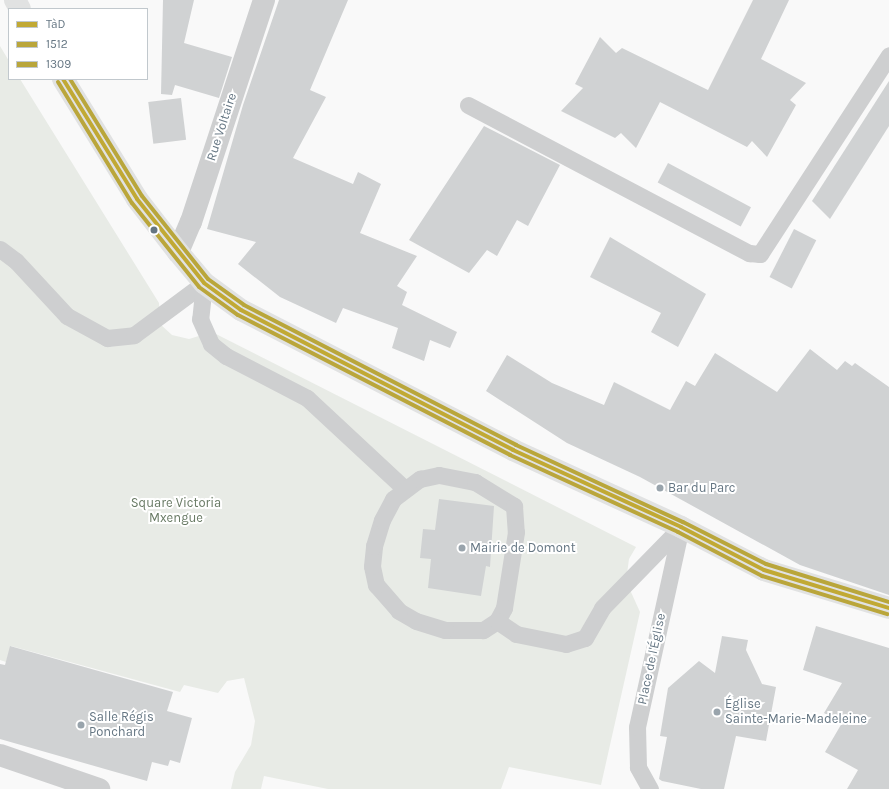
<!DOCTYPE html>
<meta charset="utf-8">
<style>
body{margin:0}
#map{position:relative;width:889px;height:789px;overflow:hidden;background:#f9f9f9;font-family:Karla,sans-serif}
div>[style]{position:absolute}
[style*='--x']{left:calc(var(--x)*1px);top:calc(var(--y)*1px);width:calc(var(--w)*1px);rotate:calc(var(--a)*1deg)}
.green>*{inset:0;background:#e8ebe6}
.building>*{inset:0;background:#d0d2d3;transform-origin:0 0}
.lane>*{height:17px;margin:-8.5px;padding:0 8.5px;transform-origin:8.5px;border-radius:8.5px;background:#cecfd0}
.street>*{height:22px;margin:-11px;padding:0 11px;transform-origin:11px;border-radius:11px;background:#cecfd0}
.secondary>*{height:22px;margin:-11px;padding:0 11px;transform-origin:11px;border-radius:11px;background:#e1e2e2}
.bus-1>*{height:4px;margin:-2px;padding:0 2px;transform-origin:2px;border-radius:2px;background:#c1a934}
.bus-2>*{height:4px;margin:-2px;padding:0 2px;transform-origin:2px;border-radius:2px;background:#baa63b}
.bus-3>*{height:4px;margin:-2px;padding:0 2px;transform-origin:2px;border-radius:2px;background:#b9a63b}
.dots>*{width:11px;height:11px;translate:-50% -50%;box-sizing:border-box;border:2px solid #fff;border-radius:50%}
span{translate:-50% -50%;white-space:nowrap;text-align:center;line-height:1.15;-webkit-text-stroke:4px #fff;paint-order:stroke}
.street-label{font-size:13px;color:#657683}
.poi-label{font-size:13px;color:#657683}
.left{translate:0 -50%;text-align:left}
.park-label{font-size:13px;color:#687a64}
.legend{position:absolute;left:8px;top:8px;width:140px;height:72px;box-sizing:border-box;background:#fff;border:1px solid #c1c8cd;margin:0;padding:5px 7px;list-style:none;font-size:12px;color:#657683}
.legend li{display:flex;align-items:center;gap:8px;height:20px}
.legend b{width:20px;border:1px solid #c1c8cd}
</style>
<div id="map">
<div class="green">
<div style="clip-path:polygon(0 46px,9px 61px,9px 79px,20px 79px,159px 303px,160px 324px,172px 335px,189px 339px,212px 332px,636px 547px,629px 559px,626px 581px,640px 612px,601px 785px,509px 767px,501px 789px,328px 789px,264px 776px,261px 789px,231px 789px,235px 772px,251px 745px,255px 721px,244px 678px,227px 681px,218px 693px,184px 685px,180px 692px,11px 646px,6px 662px,0 660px)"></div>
</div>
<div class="building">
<div style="clip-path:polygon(163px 0,194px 0,184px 43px,232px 57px,219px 98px,175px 85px,172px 95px,161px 94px)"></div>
<div style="clip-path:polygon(279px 0,348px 0,310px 90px,326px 97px,293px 158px,353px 184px,358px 172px,381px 184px,360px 233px,417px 256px,397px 286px,407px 292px,402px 305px,457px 332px,450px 348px,430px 340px,424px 361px,392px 348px,398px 328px,343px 308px,336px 323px,280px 297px,238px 264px,256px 242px,207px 229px,243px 105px)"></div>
<div style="clip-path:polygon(753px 0,789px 0,761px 59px,806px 83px,790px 100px,796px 105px,767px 157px,752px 141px,747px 147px,660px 102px,636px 148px,621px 133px,615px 138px,561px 111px,583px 88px,575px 84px,600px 37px,616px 53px,622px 48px,708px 90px)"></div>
<div style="clip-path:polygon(889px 81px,889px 126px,830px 219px,812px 201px)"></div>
<div style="left:181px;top:98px;width:42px;height:33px;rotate:83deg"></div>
<div style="clip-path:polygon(484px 126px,560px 165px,528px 226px,517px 220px,497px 256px,487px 250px,469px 273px,409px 240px)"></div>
<div style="left:668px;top:163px;width:94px;height:22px;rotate:28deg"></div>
<div style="left:794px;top:229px;width:25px;height:54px;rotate:27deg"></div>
<div style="clip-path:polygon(610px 237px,706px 294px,678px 347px,651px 332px,661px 313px,590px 277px)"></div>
<div style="clip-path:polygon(810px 349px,837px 370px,845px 361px,852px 366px,855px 363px,889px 387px,889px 595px,800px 565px,640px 477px,567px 443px,486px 391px,507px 355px,552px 383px,604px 405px,614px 382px,670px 410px,686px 381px,695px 386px,715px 353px,777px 392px)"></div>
<div style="clip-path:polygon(439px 499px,494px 506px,490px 567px,486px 566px,481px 596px,428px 588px,431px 559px,420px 558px,423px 529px,435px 530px)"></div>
<div style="clip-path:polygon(816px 626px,889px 648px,889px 789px,847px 789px,858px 770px,825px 752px,842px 723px,824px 713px,842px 683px,803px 670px)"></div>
<div style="clip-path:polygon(722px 636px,748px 640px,746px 650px,762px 684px,776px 687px,766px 741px,736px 736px,724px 789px,701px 789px,662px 781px,659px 779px,667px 737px,660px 736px,668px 688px,699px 661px,715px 673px)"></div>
<div style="clip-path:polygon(10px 646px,173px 692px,167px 711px,192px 718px,180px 763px,170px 760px,168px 766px,152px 762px,147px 781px,0 739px,0 664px,5px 665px)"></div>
</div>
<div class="lane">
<div style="--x:468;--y:105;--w:318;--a:27.8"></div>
<div style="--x:749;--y:253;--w:11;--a:5"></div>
<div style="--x:760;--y:254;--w:237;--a:-57"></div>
<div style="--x:0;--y:249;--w:20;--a:37"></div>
<div style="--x:16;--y:261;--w:75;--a:47.2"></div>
<div style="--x:67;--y:316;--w:46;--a:28.8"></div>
<div style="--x:107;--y:338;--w:27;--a:-6"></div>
<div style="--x:134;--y:335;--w:87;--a:-36.6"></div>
<div style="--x:204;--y:283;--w:36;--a:96"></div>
<div style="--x:200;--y:319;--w:27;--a:66"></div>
<div style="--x:211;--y:344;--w:19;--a:39"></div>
<div style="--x:226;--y:356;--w:91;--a:27.4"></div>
<div style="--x:307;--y:398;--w:132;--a:42.9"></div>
<div style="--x:439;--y:475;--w:37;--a:11"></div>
<div style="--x:475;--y:482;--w:46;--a:31.6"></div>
<div style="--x:514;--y:506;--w:26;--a:86"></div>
<div style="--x:516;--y:532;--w:77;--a:99"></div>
<div style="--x:504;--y:608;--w:15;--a:118"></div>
<div style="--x:497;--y:621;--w:17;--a:147"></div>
<div style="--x:483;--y:630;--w:38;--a:180"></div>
<div style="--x:445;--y:630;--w:30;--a:-163"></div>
<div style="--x:416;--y:621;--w:20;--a:-150"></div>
<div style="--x:399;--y:611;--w:35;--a:-131"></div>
<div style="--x:376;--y:585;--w:19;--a:-102"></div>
<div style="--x:372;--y:566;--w:20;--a:-84"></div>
<div style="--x:374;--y:546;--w:27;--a:-73"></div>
<div style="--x:382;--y:520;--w:24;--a:-62"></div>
<div style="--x:393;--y:499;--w:34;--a:-37"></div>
<div style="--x:420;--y:479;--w:19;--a:-12"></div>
<div style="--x:497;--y:621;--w:23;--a:34"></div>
<div style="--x:516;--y:634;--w:51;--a:11.3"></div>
<div style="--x:566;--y:644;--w:20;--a:-18"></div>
<div style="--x:585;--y:638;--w:34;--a:-60"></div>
<div style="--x:602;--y:608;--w:113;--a:-45.7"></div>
<div style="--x:650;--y:789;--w:25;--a:-119"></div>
<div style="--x:638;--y:767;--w:40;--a:-91.4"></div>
<div style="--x:637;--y:727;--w:205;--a:-77.6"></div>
</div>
<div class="street">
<div style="--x:178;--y:252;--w:33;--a:-67"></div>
<div style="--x:191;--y:222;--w:234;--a:-71.8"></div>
<div style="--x:0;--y:755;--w:105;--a:19"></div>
</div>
<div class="secondary">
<div style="--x:15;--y:0;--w:10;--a:61"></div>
<div style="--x:63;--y:79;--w:141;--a:58.3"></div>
<div style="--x:137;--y:199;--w:67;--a:52.3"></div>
<div style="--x:178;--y:252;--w:40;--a:50"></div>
<div style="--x:204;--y:283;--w:46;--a:36.1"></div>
<div style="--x:241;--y:310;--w:306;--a:27.2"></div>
<div style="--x:513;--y:450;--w:185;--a:24.6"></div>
<div style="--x:681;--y:527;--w:93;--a:27.4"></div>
<div style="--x:764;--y:570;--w:131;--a:16.9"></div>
</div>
<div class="bus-1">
<div style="--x:63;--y:79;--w:141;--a:58.3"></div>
<div style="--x:137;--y:199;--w:107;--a:51.4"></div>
<div style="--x:204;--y:283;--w:46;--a:36.1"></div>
<div style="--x:241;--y:310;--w:306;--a:27.2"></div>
<div style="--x:513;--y:450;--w:185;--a:24.6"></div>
<div style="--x:681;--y:527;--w:93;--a:27.4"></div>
<div style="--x:764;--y:570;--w:131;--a:16.9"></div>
</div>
<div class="bus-2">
<div style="--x:58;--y:82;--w:142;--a:58.6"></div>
<div style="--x:132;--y:203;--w:107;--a:51.4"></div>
<div style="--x:199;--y:287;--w:48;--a:35.7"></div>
<div style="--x:238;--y:315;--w:306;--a:27.2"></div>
<div style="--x:510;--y:455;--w:185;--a:24.6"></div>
<div style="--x:678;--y:532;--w:95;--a:27.6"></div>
<div style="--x:762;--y:576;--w:131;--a:16.9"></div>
</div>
<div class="bus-3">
<div style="--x:70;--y:79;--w:137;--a:58.4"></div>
<div style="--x:142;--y:196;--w:106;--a:51.5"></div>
<div style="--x:208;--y:279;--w:44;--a:35.8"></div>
<div style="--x:244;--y:305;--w:306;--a:27.2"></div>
<div style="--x:516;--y:445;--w:184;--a:24.8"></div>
<div style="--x:683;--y:522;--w:93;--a:26.8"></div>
<div style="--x:766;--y:564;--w:129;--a:17.2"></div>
</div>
<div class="dots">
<div style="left:154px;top:230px;background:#657683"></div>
<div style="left:660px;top:488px;background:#99a4ac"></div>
<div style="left:462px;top:548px;background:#99a4ac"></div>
<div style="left:717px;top:712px;background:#99a4ac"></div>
<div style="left:81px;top:725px;background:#99a4ac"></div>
</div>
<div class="street-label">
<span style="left:222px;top:127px;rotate:-72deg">Rue Voltaire</span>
<span style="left:652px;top:659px;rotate:-78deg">Place de l'Église</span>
</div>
<div class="poi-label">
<span class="left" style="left:668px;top:488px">Bar du Parc</span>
<span class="left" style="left:470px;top:548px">Mairie de Domont</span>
<span class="left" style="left:725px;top:712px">Église<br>Sainte-Marie-Madeleine</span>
<span class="left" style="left:89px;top:725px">Salle Régis<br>Ponchard</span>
</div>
<div class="park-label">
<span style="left:176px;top:511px">Square Victoria<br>Mxengue</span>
</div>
<ul class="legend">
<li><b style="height:5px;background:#c1a934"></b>TàD</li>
<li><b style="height:5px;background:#baa63b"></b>1512</li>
<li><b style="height:5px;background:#b9a63b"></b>1309</li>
</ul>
</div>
